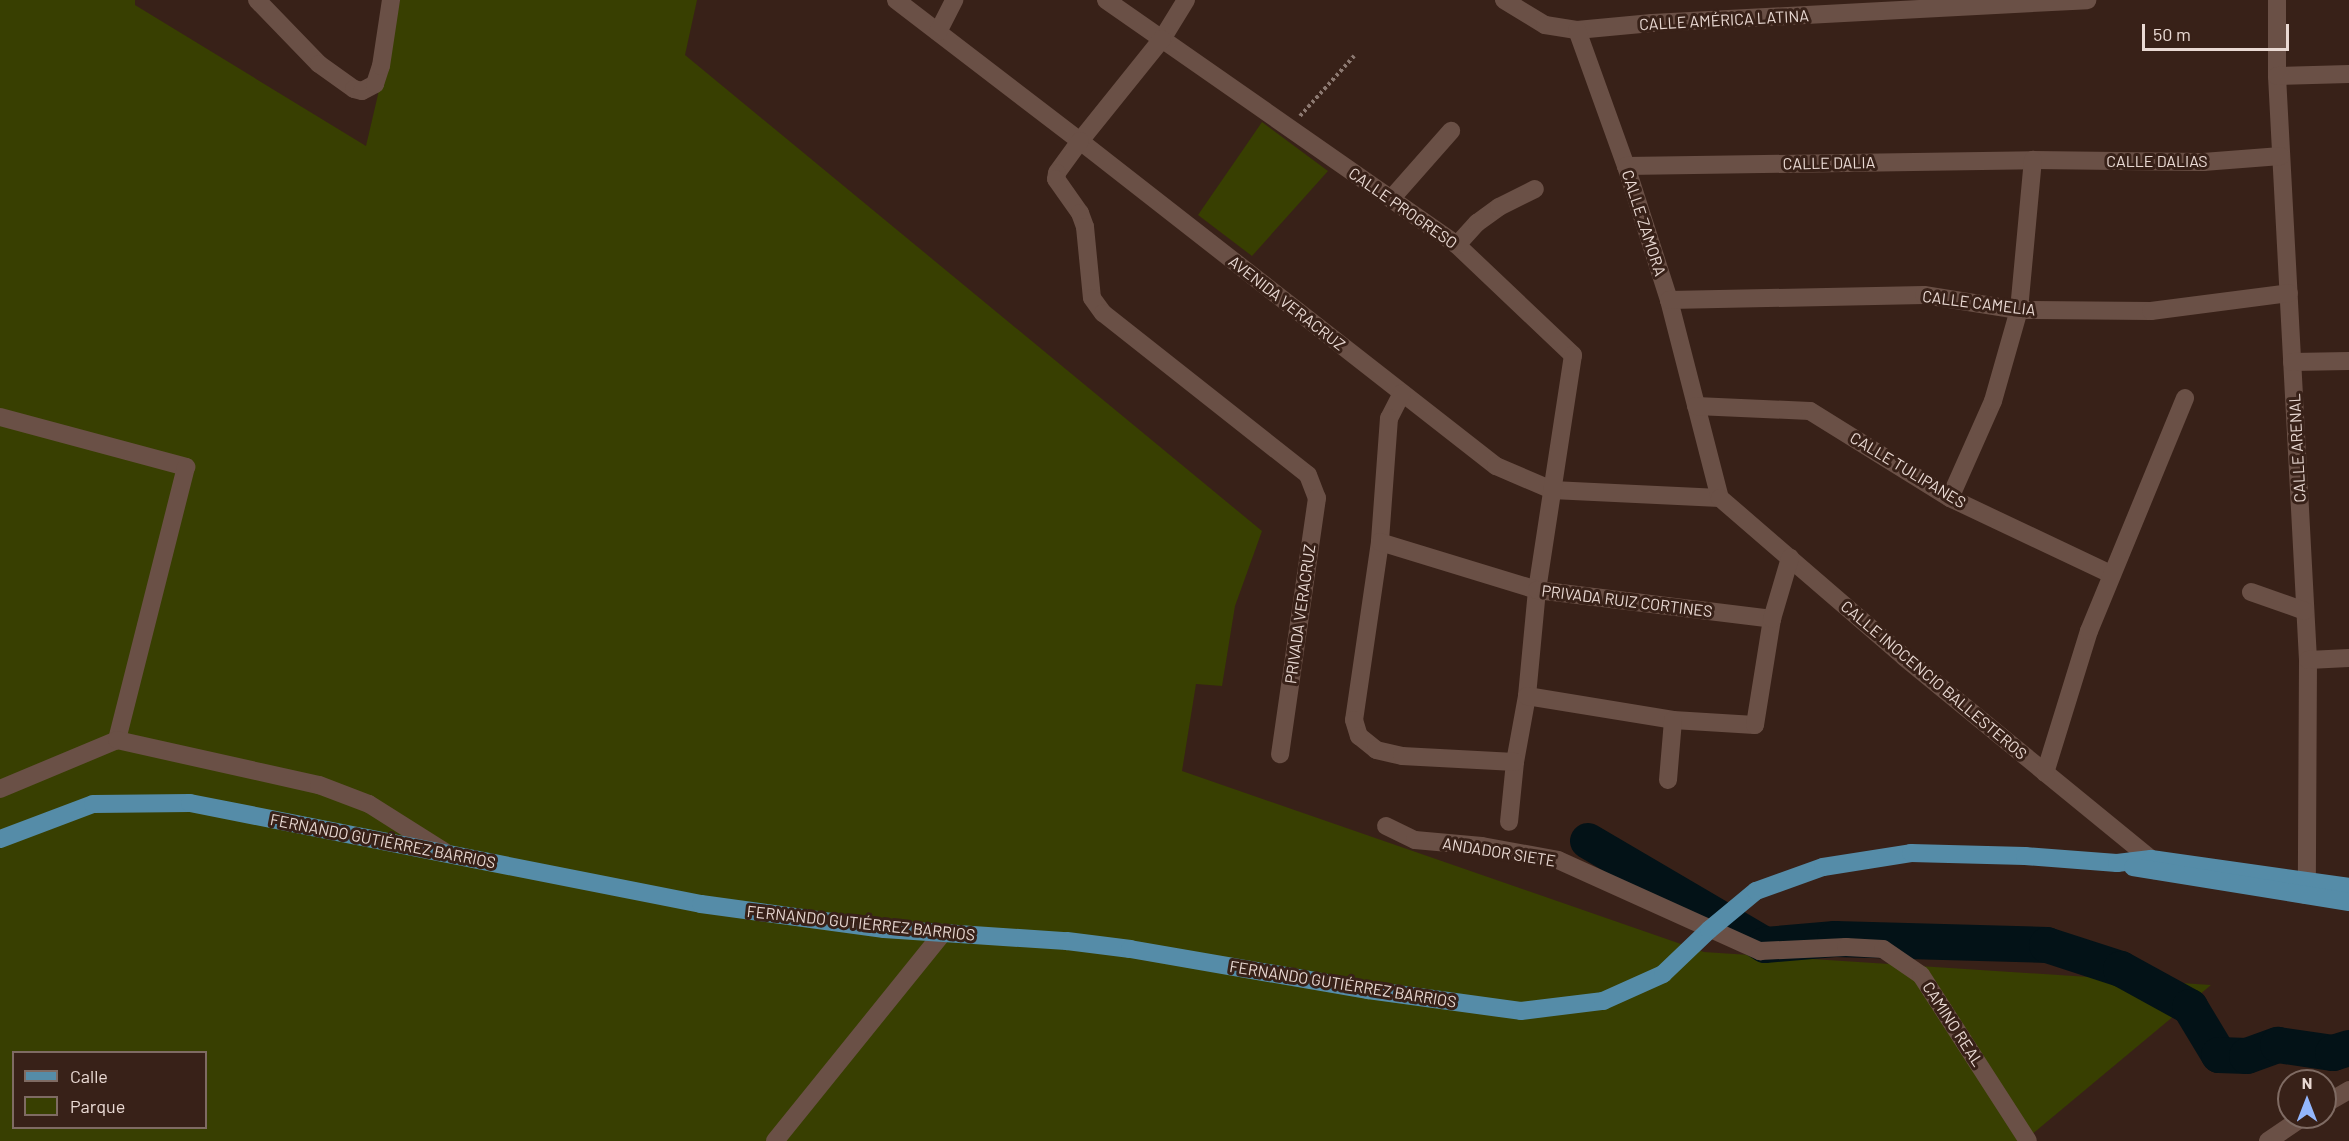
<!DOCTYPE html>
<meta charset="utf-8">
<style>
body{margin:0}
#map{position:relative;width:2349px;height:1141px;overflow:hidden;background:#382118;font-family:Barlow,sans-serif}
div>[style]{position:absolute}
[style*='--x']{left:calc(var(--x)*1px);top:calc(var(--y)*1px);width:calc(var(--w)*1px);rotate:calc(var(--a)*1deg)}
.green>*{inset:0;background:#383f01}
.river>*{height:36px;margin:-18px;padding:0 18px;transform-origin:18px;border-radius:18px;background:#031217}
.path>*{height:4px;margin-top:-2px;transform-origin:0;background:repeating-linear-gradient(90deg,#8c7971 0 3px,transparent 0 6px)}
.minor>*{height:18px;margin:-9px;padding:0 9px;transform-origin:9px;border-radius:9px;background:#6a5046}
.major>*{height:18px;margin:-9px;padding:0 9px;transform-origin:9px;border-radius:9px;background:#558ca8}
span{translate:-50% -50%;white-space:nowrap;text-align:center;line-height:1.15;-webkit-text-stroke:6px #382118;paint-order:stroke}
.street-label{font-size:16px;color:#e9d9d3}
.legend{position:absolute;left:12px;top:1051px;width:195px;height:78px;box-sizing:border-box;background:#382118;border:2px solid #7f6b63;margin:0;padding:8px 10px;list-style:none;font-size:18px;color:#e9d9d3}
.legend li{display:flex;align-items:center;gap:12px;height:30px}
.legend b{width:30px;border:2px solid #7f6b63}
.north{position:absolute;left:2277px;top:1069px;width:60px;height:60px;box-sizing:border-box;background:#382118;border:2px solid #7f6b63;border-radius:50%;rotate:0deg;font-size:16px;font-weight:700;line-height:24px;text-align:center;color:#e9d9d3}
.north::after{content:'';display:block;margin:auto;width:21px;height:27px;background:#93b7fd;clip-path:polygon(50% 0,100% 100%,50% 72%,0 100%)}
.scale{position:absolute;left:2142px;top:24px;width:147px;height:27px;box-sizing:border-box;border:3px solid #e9d9d3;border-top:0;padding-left:8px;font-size:18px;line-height:21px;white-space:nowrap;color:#e9d9d3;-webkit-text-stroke:4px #382118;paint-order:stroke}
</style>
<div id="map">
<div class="green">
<div style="clip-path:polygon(evenodd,0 0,135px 0,135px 5px,366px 146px,400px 0,697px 0,685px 55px,1262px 531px,1235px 606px,1222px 686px,1196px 684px,1182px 771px,1704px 952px,2211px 985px,2024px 1141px,0 1141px,0 0,14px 1052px,206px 1052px,206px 1128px,14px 1128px,14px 1052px)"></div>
<div style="clip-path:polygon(1262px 122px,1328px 171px,1252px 256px,1198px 215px)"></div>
</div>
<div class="river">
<div style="--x:1588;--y:841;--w:205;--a:30.4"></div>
<div style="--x:1765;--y:945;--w:70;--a:-4.9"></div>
<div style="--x:1835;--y:939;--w:212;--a:1.6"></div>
<div style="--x:2047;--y:945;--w:78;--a:18"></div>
<div style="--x:2121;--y:969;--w:79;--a:28.8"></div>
<div style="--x:2190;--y:1007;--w:56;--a:58.9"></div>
<div style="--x:2219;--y:1055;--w:28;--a:2"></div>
<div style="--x:2247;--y:1056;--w:33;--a:-20"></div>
<div style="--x:2278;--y:1045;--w:56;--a:8.3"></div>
<div style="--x:2333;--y:1053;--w:17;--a:-17"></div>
</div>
<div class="path">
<div style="--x:1300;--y:116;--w:81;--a:-48"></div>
</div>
<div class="minor">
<div style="--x:257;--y:0;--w:89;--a:45.9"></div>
<div style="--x:319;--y:64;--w:43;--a:35.5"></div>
<div style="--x:354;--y:89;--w:8;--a:14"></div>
<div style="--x:362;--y:91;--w:15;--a:-28"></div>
<div style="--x:375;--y:84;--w:19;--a:-72"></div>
<div style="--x:381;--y:66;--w:67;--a:-81.4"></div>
<div style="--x:896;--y:0;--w:232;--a:37.5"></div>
<div style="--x:1080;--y:141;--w:528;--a:38"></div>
<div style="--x:1496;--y:466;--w:61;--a:23.2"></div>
<div style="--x:1552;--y:490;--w:168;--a:2.7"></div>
<div style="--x:1106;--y:0;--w:428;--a:34.9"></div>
<div style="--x:1457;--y:245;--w:160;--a:43.5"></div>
<div style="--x:1573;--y:355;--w:238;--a:98.7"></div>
<div style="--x:1537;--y:590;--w:106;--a:95.4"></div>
<div style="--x:1527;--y:696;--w:67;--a:100.3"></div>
<div style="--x:1515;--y:762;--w:60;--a:95.7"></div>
<div style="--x:1186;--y:0;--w:46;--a:121.6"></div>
<div style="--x:1162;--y:39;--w:131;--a:128.8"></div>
<div style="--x:1080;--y:141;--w:39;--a:126"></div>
<div style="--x:1057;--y:173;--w:6;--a:99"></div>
<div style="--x:1056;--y:179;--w:42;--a:54.8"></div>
<div style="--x:1080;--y:213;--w:15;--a:70"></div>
<div style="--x:1085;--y:227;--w:71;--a:84.4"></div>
<div style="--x:1092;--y:298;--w:19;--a:54"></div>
<div style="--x:1103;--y:313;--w:261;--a:38.3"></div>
<div style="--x:1308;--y:475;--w:25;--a:69"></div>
<div style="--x:1317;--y:498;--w:259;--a:98.2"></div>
<div style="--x:1504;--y:0;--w:48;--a:31.4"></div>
<div style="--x:1545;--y:25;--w:32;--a:9"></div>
<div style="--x:1577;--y:30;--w:75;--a:-5.3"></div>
<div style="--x:1652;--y:23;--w:436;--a:-3"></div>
<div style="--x:2277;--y:0;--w:76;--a:90"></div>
<div style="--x:2277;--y:76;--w:585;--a:86.96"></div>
<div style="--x:2308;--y:660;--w:221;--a:90.3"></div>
<div style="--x:2307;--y:881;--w:14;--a:102"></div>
<div style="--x:1577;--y:30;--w:145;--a:70.2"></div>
<div style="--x:1626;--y:166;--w:141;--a:72.2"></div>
<div style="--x:1669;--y:300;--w:204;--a:75.6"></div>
<div style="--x:938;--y:32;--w:36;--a:-63"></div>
<div style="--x:2277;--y:76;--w:72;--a:-1.6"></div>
<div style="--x:1626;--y:166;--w:407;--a:-0.8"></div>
<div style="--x:2033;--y:160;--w:170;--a:0.7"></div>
<div style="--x:2203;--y:162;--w:78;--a:-4.4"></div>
<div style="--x:1391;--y:199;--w:91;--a:-48.6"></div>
<div style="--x:1457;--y:245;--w:30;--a:-48"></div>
<div style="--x:1477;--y:223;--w:27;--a:-36"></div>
<div style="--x:1499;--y:207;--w:40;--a:-26.6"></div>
<div style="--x:1669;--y:300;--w:255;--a:-1.1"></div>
<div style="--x:1924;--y:295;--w:96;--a:9"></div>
<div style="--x:2019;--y:310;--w:132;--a:0.4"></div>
<div style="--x:2151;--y:311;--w:139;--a:-7.4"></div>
<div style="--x:2292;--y:362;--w:57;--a:-1"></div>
<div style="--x:1402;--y:393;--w:28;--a:117"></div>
<div style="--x:1389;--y:418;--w:124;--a:94.2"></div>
<div style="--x:1380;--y:542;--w:180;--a:98.3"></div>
<div style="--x:1354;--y:720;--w:17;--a:73"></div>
<div style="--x:1359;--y:736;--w:22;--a:39"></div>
<div style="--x:1376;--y:750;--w:27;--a:13"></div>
<div style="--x:1402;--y:756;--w:113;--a:3"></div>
<div style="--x:1696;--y:406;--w:114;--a:2.5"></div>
<div style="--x:1810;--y:411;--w:165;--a:31.9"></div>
<div style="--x:1950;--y:498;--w:178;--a:25.3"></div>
<div style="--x:0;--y:417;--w:193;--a:15"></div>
<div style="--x:186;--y:467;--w:282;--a:104.2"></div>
<div style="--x:1720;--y:498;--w:243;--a:40.8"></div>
<div style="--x:1904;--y:657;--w:319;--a:39.3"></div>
<div style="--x:2151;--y:859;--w:12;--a:70"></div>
<div style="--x:1950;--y:498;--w:106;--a:-66.1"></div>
<div style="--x:1993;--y:401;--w:95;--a:-74.1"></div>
<div style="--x:2019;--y:310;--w:151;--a:-84.7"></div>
<div style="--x:1380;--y:542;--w:164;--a:17"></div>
<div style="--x:1537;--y:590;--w:237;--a:7"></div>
<div style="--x:2251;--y:592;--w:57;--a:19.4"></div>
<div style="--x:2308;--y:660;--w:41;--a:-2.8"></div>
<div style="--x:1527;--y:696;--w:148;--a:9.3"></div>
<div style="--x:1673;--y:720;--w:82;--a:3.5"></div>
<div style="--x:1755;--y:725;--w:107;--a:-80.9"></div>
<div style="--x:1772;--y:619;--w:64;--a:-73.6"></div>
<div style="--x:2045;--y:773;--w:149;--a:-72.8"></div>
<div style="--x:2089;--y:631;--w:252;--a:-67.6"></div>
<div style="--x:1668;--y:780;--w:60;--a:-85.2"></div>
<div style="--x:0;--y:789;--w:127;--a:-22.7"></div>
<div style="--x:117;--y:740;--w:207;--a:12.6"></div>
<div style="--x:319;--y:785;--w:53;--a:20.8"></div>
<div style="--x:369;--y:804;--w:90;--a:32.3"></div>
<div style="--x:1386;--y:826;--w:32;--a:26"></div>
<div style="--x:1415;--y:840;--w:67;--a:5.1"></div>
<div style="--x:1482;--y:846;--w:77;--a:10.4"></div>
<div style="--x:1558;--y:860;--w:222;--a:24.3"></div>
<div style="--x:1760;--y:951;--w:86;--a:-2.7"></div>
<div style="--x:1846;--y:947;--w:37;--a:3"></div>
<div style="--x:1883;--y:949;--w:46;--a:34.4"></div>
<div style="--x:1921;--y:975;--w:197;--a:57.2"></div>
<div style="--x:2325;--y:1104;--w:28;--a:-30"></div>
<div style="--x:775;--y:1141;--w:266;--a:-51.1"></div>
<div style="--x:2268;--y:1141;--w:42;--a:-34.4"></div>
</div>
<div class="major">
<div style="--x:0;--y:839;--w:99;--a:-20.6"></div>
<div style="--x:93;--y:804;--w:97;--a:-0.6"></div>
<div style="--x:190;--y:803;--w:521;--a:11.18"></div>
<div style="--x:701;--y:904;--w:185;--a:7.8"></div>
<div style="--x:884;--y:929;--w:183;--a:3.8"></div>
<div style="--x:1067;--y:941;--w:64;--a:7.2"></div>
<div style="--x:1130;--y:949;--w:242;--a:9.8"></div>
<div style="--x:1368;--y:990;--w:154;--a:7.8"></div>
<div style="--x:1521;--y:1011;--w:83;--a:-7"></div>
<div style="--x:1603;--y:1001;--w:66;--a:-24.2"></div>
<div style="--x:1663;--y:974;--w:64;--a:-43.7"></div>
<div style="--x:1709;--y:930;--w:61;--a:-39.7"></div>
<div style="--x:1756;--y:891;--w:71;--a:-19.7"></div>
<div style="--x:1823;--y:867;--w:89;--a:-9"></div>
<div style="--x:1911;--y:853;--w:114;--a:1.5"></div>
<div style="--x:2025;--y:856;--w:92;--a:4.4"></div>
<div style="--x:2117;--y:863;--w:34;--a:-7"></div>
<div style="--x:2151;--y:859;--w:200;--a:8"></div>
<div style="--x:2133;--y:867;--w:219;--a:9.2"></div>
</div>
<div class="street-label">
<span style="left:1724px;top:20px;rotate:-3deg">CALLE AMÉRICA LATINA</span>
<span style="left:2157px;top:161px">CALLE DALIAS</span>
<span style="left:1829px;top:163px;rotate:-1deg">CALLE DALIA</span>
<span style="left:1403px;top:208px;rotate:35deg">CALLE PROGRESO</span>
<span style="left:1644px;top:223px;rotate:72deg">CALLE ZAMORA</span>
<span style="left:1287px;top:303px;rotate:38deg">AVENIDA VERACRUZ</span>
<span style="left:1979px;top:303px;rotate:7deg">CALLE CAMELIA</span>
<span style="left:2297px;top:448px;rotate:-93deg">CALLE ARENAL</span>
<span style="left:1908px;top:470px;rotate:31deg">CALLE TULIPANES</span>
<span style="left:1627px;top:601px;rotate:7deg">PRIVADA RUIZ CORTINES</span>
<span style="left:1300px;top:614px;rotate:-82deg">PRIVADA VERACRUZ</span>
<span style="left:1934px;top:680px;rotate:40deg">CALLE INOCENCIO BALLESTEROS</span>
<span style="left:383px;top:841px;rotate:11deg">FERNANDO GUTIÉRREZ BARRIOS</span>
<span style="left:1499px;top:852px;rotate:9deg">ANDADOR SIETE</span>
<span style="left:861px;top:923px;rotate:6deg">FERNANDO GUTIÉRREZ BARRIOS</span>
<span style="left:1343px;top:984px;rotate:9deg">FERNANDO GUTIÉRREZ BARRIOS</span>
<span style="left:1953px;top:1024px;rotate:57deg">CAMINO REAL</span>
</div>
<ul class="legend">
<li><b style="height:8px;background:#558ca8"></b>Calle</li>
<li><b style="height:16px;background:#383f01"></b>Parque</li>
</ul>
<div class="north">N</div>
<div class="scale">50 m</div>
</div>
